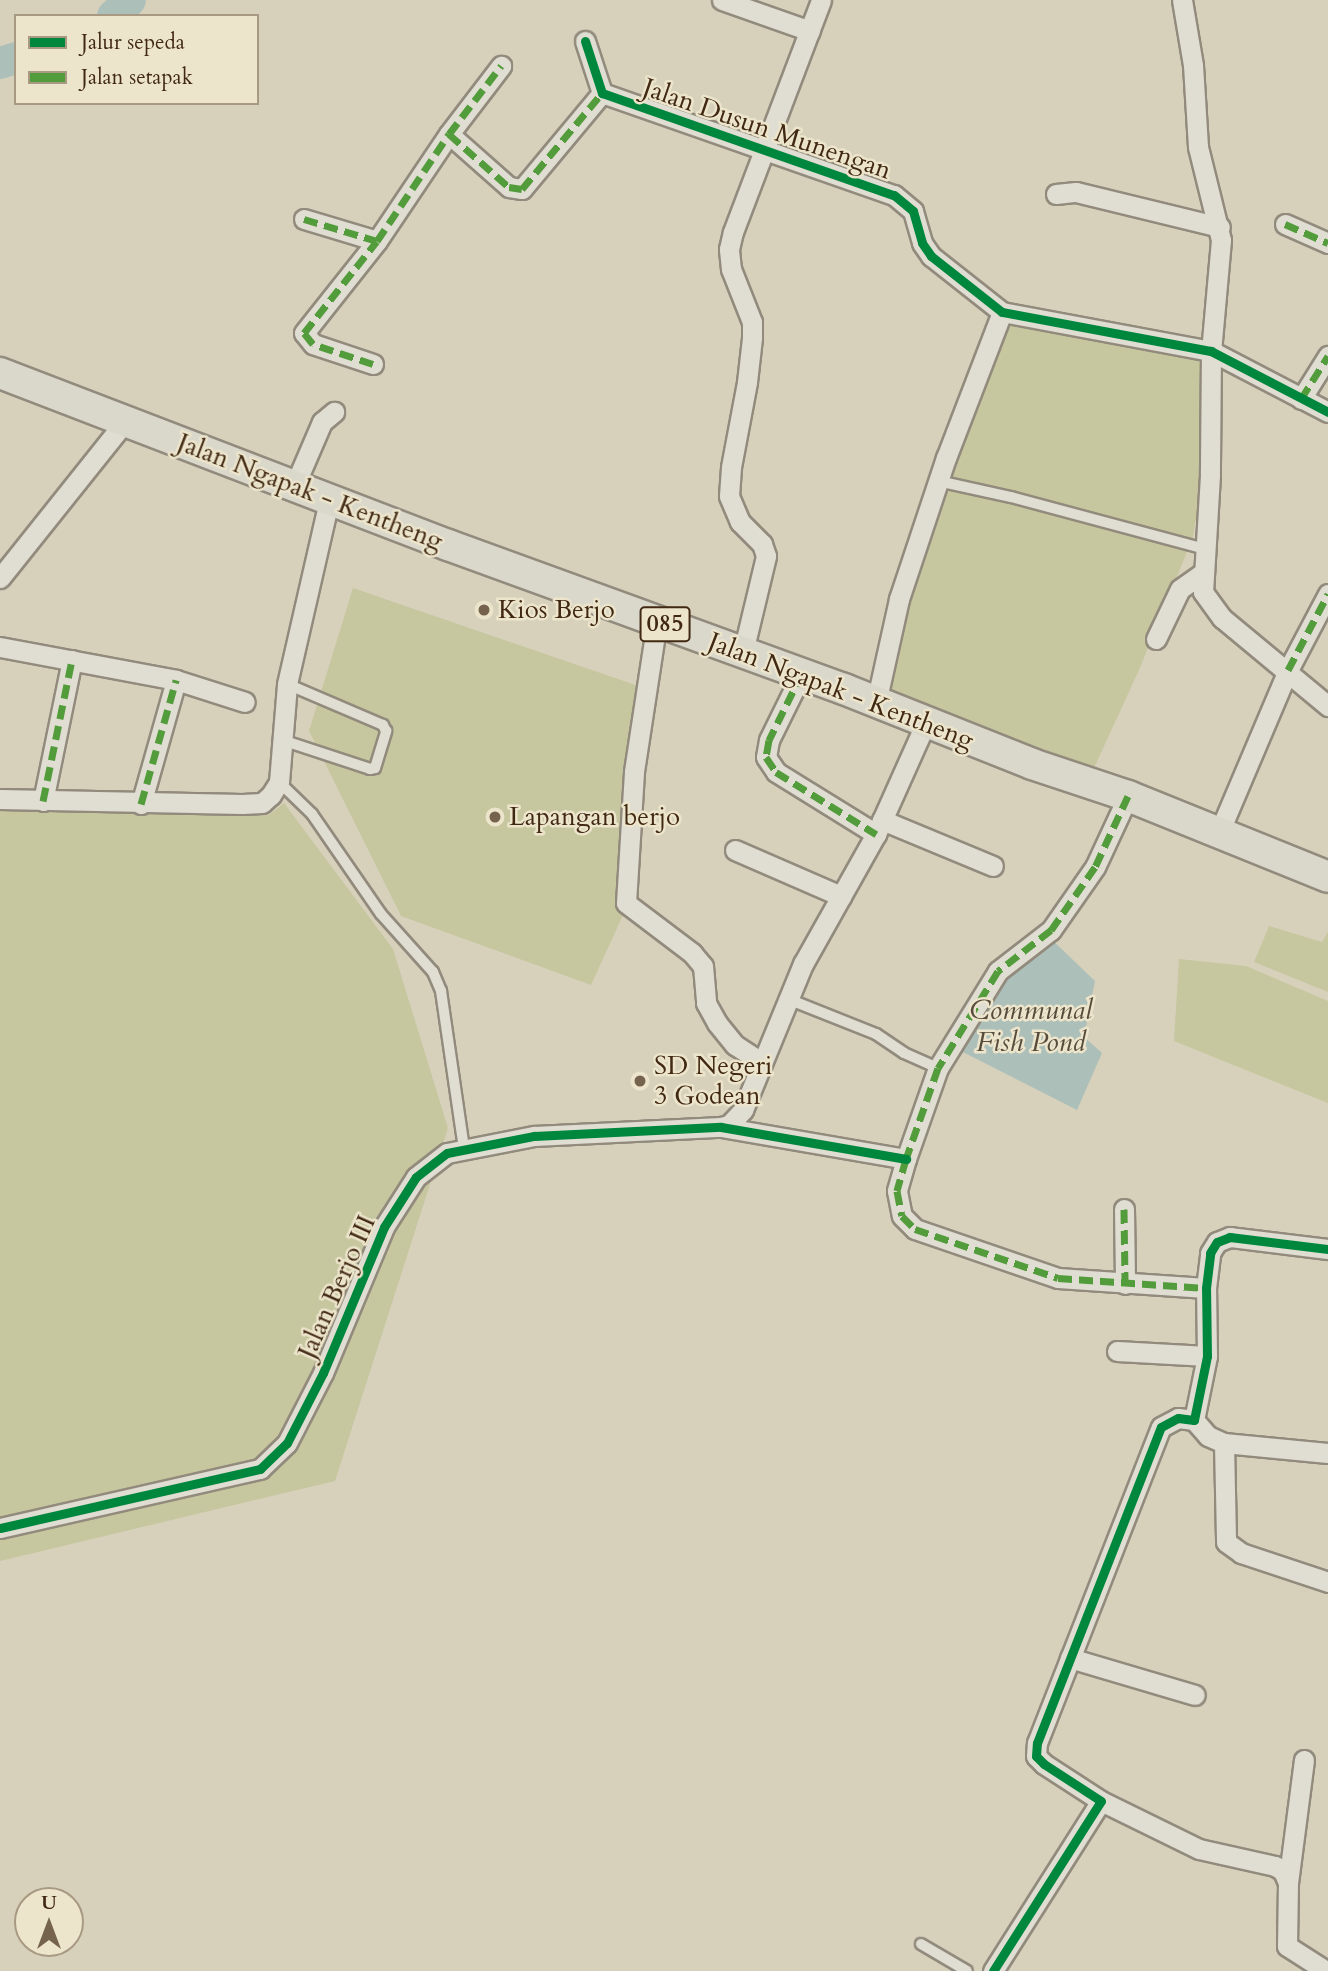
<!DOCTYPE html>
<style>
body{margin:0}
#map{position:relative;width:1328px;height:1971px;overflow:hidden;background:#d7d1bc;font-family:Cardo,serif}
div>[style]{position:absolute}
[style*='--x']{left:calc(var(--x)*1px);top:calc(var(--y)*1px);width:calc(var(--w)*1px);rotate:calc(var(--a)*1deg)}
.green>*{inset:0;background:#c6c69f}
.water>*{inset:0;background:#acbfb9}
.river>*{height:32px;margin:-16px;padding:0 16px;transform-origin:16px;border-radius:16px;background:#acbfb9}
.roads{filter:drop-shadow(2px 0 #928b7d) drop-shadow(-2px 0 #928b7d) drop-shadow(0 2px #928b7d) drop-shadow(0 -2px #928b7d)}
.service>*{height:10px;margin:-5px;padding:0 5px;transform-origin:5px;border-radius:5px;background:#e0ddd2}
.minor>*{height:19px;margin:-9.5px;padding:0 9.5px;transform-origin:9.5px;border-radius:9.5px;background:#e0ddd2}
.primary>*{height:30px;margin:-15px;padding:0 15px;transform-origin:15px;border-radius:15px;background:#dad7cb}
.quiet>*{height:7px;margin-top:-3.5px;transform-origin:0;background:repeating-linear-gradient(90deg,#539c3c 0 14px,transparent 0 21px)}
.cycleway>*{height:9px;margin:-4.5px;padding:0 4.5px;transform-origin:4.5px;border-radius:4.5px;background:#00873e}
.dots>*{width:19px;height:19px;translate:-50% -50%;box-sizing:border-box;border:4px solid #ece5cc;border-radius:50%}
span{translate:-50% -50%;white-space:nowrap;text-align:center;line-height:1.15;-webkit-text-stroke:5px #ece5cc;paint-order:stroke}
.shield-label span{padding:2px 5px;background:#ece5cc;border:2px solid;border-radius:5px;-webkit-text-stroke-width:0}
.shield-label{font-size:24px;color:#412812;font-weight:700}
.street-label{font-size:26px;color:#412812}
.poi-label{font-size:26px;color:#412812}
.left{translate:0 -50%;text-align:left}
.water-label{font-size:28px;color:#574c3c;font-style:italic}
.legend{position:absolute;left:14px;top:14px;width:245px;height:91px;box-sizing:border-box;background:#ece5cc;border:2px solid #a89982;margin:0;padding:9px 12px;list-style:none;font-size:21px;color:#412812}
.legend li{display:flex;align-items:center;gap:14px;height:35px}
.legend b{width:35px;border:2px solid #a89982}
.north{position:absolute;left:14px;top:1887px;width:70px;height:70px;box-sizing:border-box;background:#ece5cc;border:2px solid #a89982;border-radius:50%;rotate:0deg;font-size:19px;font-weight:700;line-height:28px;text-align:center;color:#412812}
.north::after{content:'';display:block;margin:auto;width:24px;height:32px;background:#76634e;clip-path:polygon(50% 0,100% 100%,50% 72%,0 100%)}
</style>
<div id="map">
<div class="green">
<div style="clip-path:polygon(1002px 312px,1214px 345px,1201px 489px,1193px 537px,1139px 670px,1088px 781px,876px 703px,899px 599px)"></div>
<div style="clip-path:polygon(353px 588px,653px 691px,629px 902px,591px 985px,401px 916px,309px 731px)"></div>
<div style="clip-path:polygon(284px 803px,393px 949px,448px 1128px,335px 1481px,0 1561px,0 806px,269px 815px)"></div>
<div style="clip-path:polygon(1269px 926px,1322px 942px,1328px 932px,1328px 992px,1254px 962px)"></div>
<div style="clip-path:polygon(1179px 959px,1246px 966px,1328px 1001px,1328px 1103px,1174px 1041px)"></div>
</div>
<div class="water">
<div style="clip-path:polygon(1048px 936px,1095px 981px,1084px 1037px,1102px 1053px,1077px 1110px,957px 1049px,1000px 973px)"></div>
</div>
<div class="river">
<div style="--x:113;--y:16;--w:23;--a:-43"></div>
<div style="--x:0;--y:63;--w:17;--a:-17"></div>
</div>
<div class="roads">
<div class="service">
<div style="--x:938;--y:481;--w:75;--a:12.4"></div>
<div style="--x:1011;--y:497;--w:201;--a:15"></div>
<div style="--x:282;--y:740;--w:93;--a:18.2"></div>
<div style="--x:370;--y:769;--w:5;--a:-11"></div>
<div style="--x:375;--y:768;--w:39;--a:-73"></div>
<div style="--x:386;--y:731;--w:7;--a:-117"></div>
<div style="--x:383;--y:725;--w:104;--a:-156.9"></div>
<div style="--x:279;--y:782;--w:46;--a:44.1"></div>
<div style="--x:312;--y:814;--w:121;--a:55.4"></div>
<div style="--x:381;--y:914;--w:78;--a:48.1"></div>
<div style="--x:433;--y:972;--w:21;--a:67"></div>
<div style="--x:441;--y:991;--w:160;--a:81.7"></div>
<div style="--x:788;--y:999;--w:95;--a:21.7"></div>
<div style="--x:876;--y:1034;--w:34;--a:34"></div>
<div style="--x:904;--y:1053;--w:37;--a:24"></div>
<div style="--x:921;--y:1944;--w:53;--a:30.4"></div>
</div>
<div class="minor">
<div style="--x:722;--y:0;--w:93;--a:19.4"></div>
<div style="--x:1182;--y:0;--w:66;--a:80.4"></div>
<div style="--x:1193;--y:65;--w:82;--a:86.5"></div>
<div style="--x:1198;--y:147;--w:96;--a:76.1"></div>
<div style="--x:1221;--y:240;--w:111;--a:95.1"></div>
<div style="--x:1211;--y:351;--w:124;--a:90.5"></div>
<div style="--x:1210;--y:475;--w:117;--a:93.4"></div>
<div style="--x:1203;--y:592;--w:32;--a:54"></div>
<div style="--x:1222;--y:618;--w:138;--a:39.7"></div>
<div style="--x:585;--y:41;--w:55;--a:71.9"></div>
<div style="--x:602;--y:93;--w:309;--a:19.3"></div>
<div style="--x:894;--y:195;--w:25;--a:40"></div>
<div style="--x:913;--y:211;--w:33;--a:74"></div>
<div style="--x:922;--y:243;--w:16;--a:55"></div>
<div style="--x:931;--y:256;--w:90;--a:38.3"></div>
<div style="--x:1002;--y:312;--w:213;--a:10.6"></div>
<div style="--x:1211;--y:351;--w:132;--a:27.5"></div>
<div style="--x:449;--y:134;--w:80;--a:41.5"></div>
<div style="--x:509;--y:187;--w:13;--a:9"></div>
<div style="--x:522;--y:189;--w:125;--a:-50.2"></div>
<div style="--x:1056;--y:194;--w:20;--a:-6"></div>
<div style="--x:1076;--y:192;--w:148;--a:13.7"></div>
<div style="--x:304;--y:219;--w:76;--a:16.8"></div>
<div style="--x:1285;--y:224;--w:47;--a:23.8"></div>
<div style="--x:373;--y:364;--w:63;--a:-161.6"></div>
<div style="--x:313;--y:344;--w:14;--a:-129"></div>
<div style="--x:304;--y:333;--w:117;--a:-51.6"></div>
<div style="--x:377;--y:241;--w:129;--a:-56.1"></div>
<div style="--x:449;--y:134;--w:86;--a:-52.6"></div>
<div style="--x:1301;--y:399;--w:51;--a:-57.9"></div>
<div style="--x:294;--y:487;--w:71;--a:-66.7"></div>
<div style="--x:322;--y:422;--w:16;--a:-40"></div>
<div style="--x:0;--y:578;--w:202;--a:-51.4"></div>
<div style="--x:657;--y:621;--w:153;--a:98.7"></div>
<div style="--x:634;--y:772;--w:131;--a:93.5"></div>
<div style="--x:626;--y:903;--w:83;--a:37.1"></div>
<div style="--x:692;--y:953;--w:17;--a:50"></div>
<div style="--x:703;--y:966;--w:37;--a:85"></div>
<div style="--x:706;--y:1003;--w:23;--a:61"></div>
<div style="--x:717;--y:1023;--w:28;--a:51"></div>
<div style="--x:735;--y:1045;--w:31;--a:33"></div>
<div style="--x:1156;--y:639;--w:55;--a:-64.4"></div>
<div style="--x:1180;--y:589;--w:29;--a:-35"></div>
<div style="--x:0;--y:647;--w:179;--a:10.6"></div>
<div style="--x:176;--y:680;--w:72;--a:17.7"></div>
<div style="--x:743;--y:652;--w:99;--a:-76.5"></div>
<div style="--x:766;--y:556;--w:13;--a:-108"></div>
<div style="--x:762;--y:544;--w:31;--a:-135"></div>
<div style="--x:740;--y:522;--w:28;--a:-113"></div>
<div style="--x:729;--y:496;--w:29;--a:-86"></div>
<div style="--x:731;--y:467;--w:86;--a:-79.3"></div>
<div style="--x:747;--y:382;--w:44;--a:-83.5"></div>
<div style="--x:752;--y:338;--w:16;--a:-90"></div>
<div style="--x:752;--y:322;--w:57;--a:-111.6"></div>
<div style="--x:731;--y:269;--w:20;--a:-96"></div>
<div style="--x:729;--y:249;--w:17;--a:-77"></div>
<div style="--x:733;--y:232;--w:248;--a:-69.2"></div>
<div style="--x:802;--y:673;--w:75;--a:116.2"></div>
<div style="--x:769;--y:740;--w:17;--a:100"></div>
<div style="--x:766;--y:757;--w:18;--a:56"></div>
<div style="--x:776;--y:772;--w:118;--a:31.8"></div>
<div style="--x:876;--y:703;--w:107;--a:-77.5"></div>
<div style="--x:899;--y:599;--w:149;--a:-71.6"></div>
<div style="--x:946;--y:458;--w:156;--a:-69"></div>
<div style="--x:1128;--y:796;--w:78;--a:114.9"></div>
<div style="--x:1095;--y:867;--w:77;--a:124.9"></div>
<div style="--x:1051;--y:930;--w:67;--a:142.3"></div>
<div style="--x:998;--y:971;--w:114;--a:121.7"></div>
<div style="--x:938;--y:1068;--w:96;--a:109.4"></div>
<div style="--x:906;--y:1159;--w:33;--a:106"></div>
<div style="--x:897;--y:1191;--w:25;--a:79"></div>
<div style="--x:902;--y:1216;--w:18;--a:45"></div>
<div style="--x:915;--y:1229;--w:151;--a:18.9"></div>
<div style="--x:1058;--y:1278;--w:148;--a:3.9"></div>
<div style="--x:0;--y:799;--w:242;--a:1.2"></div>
<div style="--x:242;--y:804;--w:20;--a:-3"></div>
<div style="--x:262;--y:803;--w:12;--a:-42"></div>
<div style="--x:271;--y:795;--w:15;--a:-58"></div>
<div style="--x:279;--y:782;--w:98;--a:-85.3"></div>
<div style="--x:287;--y:684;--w:189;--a:-77.1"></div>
<div style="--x:43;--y:801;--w:144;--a:-78.4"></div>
<div style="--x:141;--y:804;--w:129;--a:-74.2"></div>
<div style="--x:882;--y:820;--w:120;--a:22.5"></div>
<div style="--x:1218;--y:835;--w:179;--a:-67"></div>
<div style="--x:1288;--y:670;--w:86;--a:-62.2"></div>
<div style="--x:735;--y:850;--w:116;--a:23.5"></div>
<div style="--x:721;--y:1127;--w:8;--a:-14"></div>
<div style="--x:729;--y:1125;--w:21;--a:-47"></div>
<div style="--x:743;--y:1110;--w:158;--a:-67.7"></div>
<div style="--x:803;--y:964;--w:149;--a:-60.7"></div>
<div style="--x:876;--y:834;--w:123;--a:-65.9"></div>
<div style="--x:1124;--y:1209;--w:75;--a:89.2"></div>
<div style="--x:1117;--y:1351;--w:90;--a:3.2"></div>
<div style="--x:1194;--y:1420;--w:21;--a:49"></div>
<div style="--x:1208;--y:1436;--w:17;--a:24"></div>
<div style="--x:1224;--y:1443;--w:104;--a:5.5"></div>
<div style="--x:1224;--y:1443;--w:99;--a:88.8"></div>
<div style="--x:1226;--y:1542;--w:19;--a:36"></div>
<div style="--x:1241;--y:1553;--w:92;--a:18.4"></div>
<div style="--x:0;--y:1528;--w:267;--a:-12.8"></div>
<div style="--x:260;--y:1469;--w:37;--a:-44"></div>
<div style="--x:287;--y:1443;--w:79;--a:-62.8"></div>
<div style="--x:323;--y:1373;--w:158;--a:-67.3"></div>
<div style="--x:384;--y:1227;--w:59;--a:-57.4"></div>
<div style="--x:416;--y:1177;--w:39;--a:-38"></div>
<div style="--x:447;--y:1153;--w:89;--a:-11.1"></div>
<div style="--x:534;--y:1136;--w:187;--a:-2.8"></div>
<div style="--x:721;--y:1127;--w:188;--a:9.8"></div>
<div style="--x:1070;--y:1658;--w:130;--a:16.5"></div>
<div style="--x:1101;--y:1801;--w:109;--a:26.1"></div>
<div style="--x:1199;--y:1849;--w:78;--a:12.6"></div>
<div style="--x:1275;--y:1866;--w:9;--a:32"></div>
<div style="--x:1283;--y:1871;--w:13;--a:67"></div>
<div style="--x:1288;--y:1883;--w:63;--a:90.9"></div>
<div style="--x:1287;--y:1946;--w:46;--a:32.7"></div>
<div style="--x:1288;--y:1883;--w:124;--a:-82.6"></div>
<div style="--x:993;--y:1971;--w:201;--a:-57.6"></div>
<div style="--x:1101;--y:1801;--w:68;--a:-147"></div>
<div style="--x:1044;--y:1764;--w:11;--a:-135"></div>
<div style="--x:1036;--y:1756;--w:13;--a:-86"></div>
<div style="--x:1037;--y:1743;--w:339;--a:-68.6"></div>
<div style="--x:1161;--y:1427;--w:19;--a:-28"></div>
<div style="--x:1178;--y:1418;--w:16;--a:7"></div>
<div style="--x:1194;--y:1420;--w:65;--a:-78.5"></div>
<div style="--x:1207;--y:1356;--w:68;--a:-90.8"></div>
<div style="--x:1206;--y:1288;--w:35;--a:-83"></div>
<div style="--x:1210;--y:1253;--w:13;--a:-58"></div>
<div style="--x:1217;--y:1242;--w:14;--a:-21"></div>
<div style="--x:1230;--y:1237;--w:99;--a:7"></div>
</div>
<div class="primary">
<div style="--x:0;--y:373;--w:480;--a:21"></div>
<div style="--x:448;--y:545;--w:421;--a:20"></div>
<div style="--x:844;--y:689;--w:202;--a:21.7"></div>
<div style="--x:1032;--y:764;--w:101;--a:18.4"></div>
<div style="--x:1128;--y:796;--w:216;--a:22"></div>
</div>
</div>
<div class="quiet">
<div style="--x:449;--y:134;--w:80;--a:41.5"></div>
<div style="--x:509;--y:187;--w:13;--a:9"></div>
<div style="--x:522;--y:189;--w:125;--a:-50.2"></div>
<div style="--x:304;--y:219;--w:76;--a:16.8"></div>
<div style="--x:1285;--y:224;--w:47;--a:23.8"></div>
<div style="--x:373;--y:364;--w:63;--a:-161.6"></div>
<div style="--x:313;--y:344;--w:14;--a:-129"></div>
<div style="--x:304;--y:333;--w:117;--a:-51.6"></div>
<div style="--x:377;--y:241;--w:129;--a:-56.1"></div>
<div style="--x:449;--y:134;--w:86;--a:-52.6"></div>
<div style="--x:1301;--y:399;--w:51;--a:-57.9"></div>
<div style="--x:1288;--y:670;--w:86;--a:-62.2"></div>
<div style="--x:802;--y:673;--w:75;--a:116.2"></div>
<div style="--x:769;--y:740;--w:17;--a:100"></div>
<div style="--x:766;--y:757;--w:18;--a:56"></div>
<div style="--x:776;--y:772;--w:118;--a:31.8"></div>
<div style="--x:1128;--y:796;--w:78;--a:114.9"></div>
<div style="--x:1095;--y:867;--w:77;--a:124.9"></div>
<div style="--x:1051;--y:930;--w:67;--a:142.3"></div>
<div style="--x:998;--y:971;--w:114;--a:121.7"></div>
<div style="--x:938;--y:1068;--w:96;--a:109.4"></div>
<div style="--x:906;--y:1159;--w:33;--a:106"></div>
<div style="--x:897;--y:1191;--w:25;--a:79"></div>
<div style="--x:902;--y:1216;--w:18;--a:45"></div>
<div style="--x:915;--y:1229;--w:151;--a:18.9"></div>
<div style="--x:1058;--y:1278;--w:148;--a:3.9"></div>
<div style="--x:43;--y:801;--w:144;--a:-78.4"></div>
<div style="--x:141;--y:804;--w:129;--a:-74.2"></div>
<div style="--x:1124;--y:1209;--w:75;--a:89.2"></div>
</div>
<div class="cycleway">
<div style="--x:585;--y:41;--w:55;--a:71.9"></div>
<div style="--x:602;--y:93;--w:309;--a:19.3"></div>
<div style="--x:894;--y:195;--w:25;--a:40"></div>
<div style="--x:913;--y:211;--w:33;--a:74"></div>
<div style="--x:922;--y:243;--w:16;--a:55"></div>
<div style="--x:931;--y:256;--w:90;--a:38.3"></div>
<div style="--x:1002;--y:312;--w:213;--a:10.6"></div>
<div style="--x:1211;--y:351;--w:132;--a:27.5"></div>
<div style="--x:0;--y:1528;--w:267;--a:-12.8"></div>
<div style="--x:260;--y:1469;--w:37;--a:-44"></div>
<div style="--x:287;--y:1443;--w:79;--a:-62.8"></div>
<div style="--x:323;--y:1373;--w:158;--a:-67.3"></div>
<div style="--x:384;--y:1227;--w:59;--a:-57.4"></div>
<div style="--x:416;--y:1177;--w:39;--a:-38"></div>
<div style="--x:447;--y:1153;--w:89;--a:-11.1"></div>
<div style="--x:534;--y:1136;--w:187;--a:-2.8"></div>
<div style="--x:721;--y:1127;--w:188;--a:9.8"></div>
<div style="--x:993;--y:1971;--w:201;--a:-57.6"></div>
<div style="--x:1101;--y:1801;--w:68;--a:-147"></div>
<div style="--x:1044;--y:1764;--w:11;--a:-135"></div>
<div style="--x:1036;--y:1756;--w:13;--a:-86"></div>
<div style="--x:1037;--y:1743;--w:339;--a:-68.6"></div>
<div style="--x:1161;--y:1427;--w:19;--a:-28"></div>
<div style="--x:1178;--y:1418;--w:16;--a:7"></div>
<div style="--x:1194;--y:1420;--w:65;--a:-78.5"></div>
<div style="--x:1207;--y:1356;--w:68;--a:-90.8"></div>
<div style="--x:1206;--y:1288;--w:35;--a:-83"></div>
<div style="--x:1210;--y:1253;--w:13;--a:-58"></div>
<div style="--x:1217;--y:1242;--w:14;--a:-21"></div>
<div style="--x:1230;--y:1237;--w:99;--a:7"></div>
</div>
<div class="dots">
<div style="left:484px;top:610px;background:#76634e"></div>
<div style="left:495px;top:817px;background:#76634e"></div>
<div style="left:640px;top:1081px;background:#76634e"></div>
</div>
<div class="shield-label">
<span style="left:665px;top:624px">085</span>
</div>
<div class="street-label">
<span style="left:767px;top:129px;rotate:19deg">Jalan Dusun Munengan</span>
<span style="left:310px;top:492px;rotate:21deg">Jalan Ngapak - Kentheng</span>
<span style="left:841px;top:691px;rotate:21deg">Jalan Ngapak - Kentheng</span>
<span style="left:337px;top:1287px;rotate:-66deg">Jalan Berjo III</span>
</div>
<div class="poi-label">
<span class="left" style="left:498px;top:610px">Kios Berjo</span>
<span class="left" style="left:509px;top:817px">Lapangan berjo</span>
<span class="left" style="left:654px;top:1081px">SD Negeri<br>3 Godean</span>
</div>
<div class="water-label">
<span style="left:1031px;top:1026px">Communal<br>Fish Pond</span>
</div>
<ul class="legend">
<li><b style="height:9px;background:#00873e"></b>Jalur sepeda</li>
<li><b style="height:9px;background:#539c3c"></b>Jalan setapak</li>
</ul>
<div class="north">U</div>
</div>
